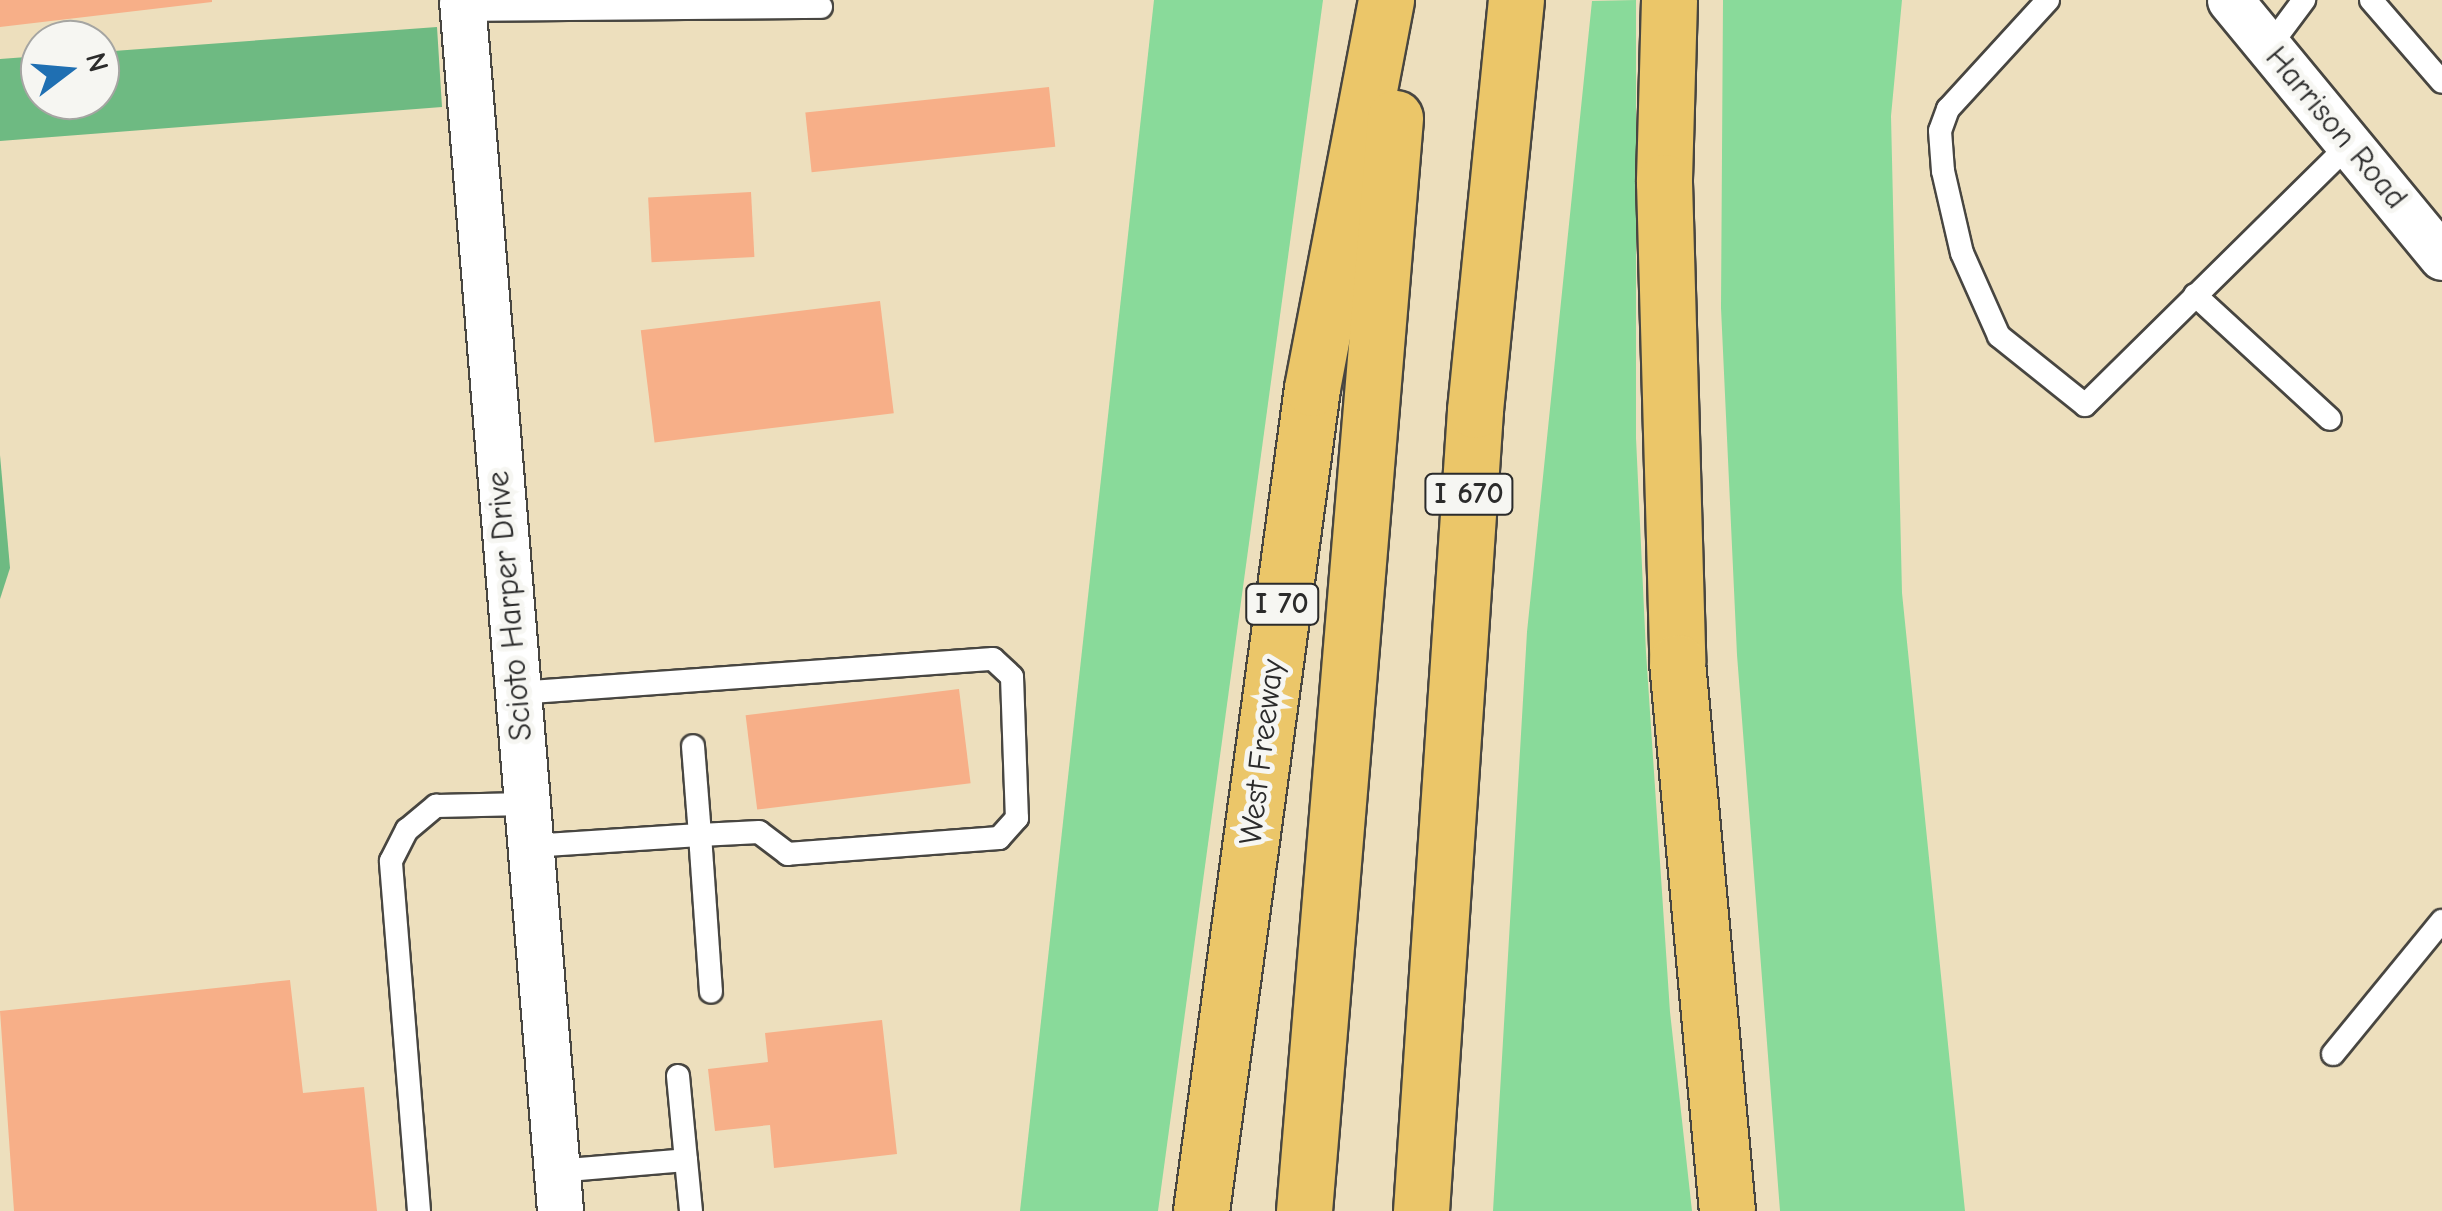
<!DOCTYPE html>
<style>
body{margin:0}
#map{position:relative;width:2442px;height:1211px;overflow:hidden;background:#eddfbd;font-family:"Comic Neue",sans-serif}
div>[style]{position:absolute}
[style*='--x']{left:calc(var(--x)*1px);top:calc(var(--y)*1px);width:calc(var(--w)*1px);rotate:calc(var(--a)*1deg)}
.green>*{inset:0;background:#89da9a}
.forest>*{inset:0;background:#6eba82}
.building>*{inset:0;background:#f7af88;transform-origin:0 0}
.roads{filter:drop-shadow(2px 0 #484641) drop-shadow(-2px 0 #484641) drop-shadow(0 2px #484641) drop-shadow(0 -2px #484641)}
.service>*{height:22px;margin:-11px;padding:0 11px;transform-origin:11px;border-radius:11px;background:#fff}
.minor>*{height:45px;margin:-22.5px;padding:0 22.5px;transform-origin:22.5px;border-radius:22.5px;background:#fff}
.motorway>*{height:55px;margin:-27.5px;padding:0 27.5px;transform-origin:27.5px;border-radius:27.5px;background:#ebc669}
span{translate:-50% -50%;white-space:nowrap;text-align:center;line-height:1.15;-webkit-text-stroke:10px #f6f6f2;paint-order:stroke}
.shield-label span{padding:2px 8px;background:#f6f6f2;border:2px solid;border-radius:8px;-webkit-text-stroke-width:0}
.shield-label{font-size:30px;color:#2b2b2b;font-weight:700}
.street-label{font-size:32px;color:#2b2b2b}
.north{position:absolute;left:20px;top:20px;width:100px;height:100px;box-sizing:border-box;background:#f6f6f2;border:2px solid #a5a5a2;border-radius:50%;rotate:74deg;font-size:28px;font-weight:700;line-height:40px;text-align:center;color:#2b2b2b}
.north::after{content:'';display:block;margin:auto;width:35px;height:45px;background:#1f6fb2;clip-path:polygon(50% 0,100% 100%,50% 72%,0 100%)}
</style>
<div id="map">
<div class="green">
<div style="clip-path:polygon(1154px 0,1323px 0,1158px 1211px,1020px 1211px)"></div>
<div style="clip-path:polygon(1636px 0,1636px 438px,1646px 652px,1670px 1012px,1692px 1211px,1493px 1211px,1527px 632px,1592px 1px)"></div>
<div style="clip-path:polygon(1723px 0,1902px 0,1891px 116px,1902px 593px,1965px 1211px,1780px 1211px,1737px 655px,1721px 308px)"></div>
</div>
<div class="forest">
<div style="clip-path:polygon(437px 27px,442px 107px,0 141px,0 59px,40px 56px,40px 100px,100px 100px,100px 52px)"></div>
<div style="clip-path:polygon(0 455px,10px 568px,0 599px)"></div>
</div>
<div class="building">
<div style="clip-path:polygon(0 0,212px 0,212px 2px,0 27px)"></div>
<div style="left:1049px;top:87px;width:60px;height:245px;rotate:84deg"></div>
<div style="left:751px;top:192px;width:65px;height:103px;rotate:87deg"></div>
<div style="left:880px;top:301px;width:113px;height:241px;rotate:83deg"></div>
<div style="left:959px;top:689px;width:95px;height:215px;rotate:83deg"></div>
<div style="clip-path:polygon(290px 980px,303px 1093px,364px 1087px,377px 1211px,14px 1211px,0 1011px)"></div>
<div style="clip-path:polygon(882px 1020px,897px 1154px,774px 1168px,770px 1125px,715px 1131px,708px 1069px,768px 1062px,765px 1033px)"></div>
</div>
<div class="roads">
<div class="service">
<div style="--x:2048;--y:0;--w:148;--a:132.5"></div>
<div style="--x:1948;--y:109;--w:23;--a:110"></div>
<div style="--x:1940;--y:131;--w:40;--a:85.7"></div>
<div style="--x:1943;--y:171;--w:84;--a:77"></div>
<div style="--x:1962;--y:253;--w:91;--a:66"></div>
<div style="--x:1999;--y:336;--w:110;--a:38.7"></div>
<div style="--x:2085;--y:405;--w:372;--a:-44.6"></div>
<div style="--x:2371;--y:0;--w:108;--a:49.1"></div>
<div style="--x:463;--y:10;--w:358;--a:-0.5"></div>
<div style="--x:2269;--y:47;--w:59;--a:-53.3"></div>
<div style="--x:2195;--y:295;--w:183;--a:42.6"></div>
<div style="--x:517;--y:693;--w:477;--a:-4.1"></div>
<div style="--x:993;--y:659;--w:26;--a:43"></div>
<div style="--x:1012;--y:677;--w:141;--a:88"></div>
<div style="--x:1017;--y:818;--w:27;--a:132"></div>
<div style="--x:999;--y:838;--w:212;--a:175.7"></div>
<div style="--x:788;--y:854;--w:36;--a:-143"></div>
<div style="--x:759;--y:832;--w:59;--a:177.1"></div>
<div style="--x:700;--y:835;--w:89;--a:-94.5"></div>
<div style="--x:530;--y:846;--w:170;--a:-3.7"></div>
<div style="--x:700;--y:835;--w:157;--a:86"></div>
<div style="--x:2333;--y:1054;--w:172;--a:-50.7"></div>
<div style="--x:678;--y:1076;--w:84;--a:84.6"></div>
<div style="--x:556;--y:1171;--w:130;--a:-4.8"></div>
<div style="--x:686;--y:1160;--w:51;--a:84.4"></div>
<div style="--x:419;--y:1211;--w:351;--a:-94.6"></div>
<div style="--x:391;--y:861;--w:35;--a:-63"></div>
<div style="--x:407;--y:830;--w:38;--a:-40"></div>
<div style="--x:436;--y:806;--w:90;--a:-1.3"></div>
</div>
<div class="minor">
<div style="--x:462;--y:0;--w:1215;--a:85.37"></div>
<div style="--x:2230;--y:0;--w:333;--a:50.5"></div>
</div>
<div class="motorway">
<div style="--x:1669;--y:0;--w:182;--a:91.6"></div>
<div style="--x:1664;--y:182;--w:480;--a:88.4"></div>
<div style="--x:1677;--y:662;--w:551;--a:84.8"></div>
<div style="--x:1201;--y:1211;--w:830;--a:-82.32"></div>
<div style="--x:1312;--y:388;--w:395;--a:-79.2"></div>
<div style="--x:1304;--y:1211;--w:1097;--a:-85.24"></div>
<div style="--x:1421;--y:1211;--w:803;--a:-86.14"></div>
<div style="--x:1475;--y:410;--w:412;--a:-84.3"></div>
</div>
</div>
<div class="shield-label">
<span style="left:1469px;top:494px">I 670</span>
<span style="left:1282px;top:604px">I 70</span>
</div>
<div class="street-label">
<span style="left:2336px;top:128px;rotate:50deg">Harrison Road</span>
<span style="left:510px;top:606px;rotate:-95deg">Scioto Harper Drive</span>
<span style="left:1262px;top:752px;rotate:-83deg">West Freeway</span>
</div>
<div class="north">N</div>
</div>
